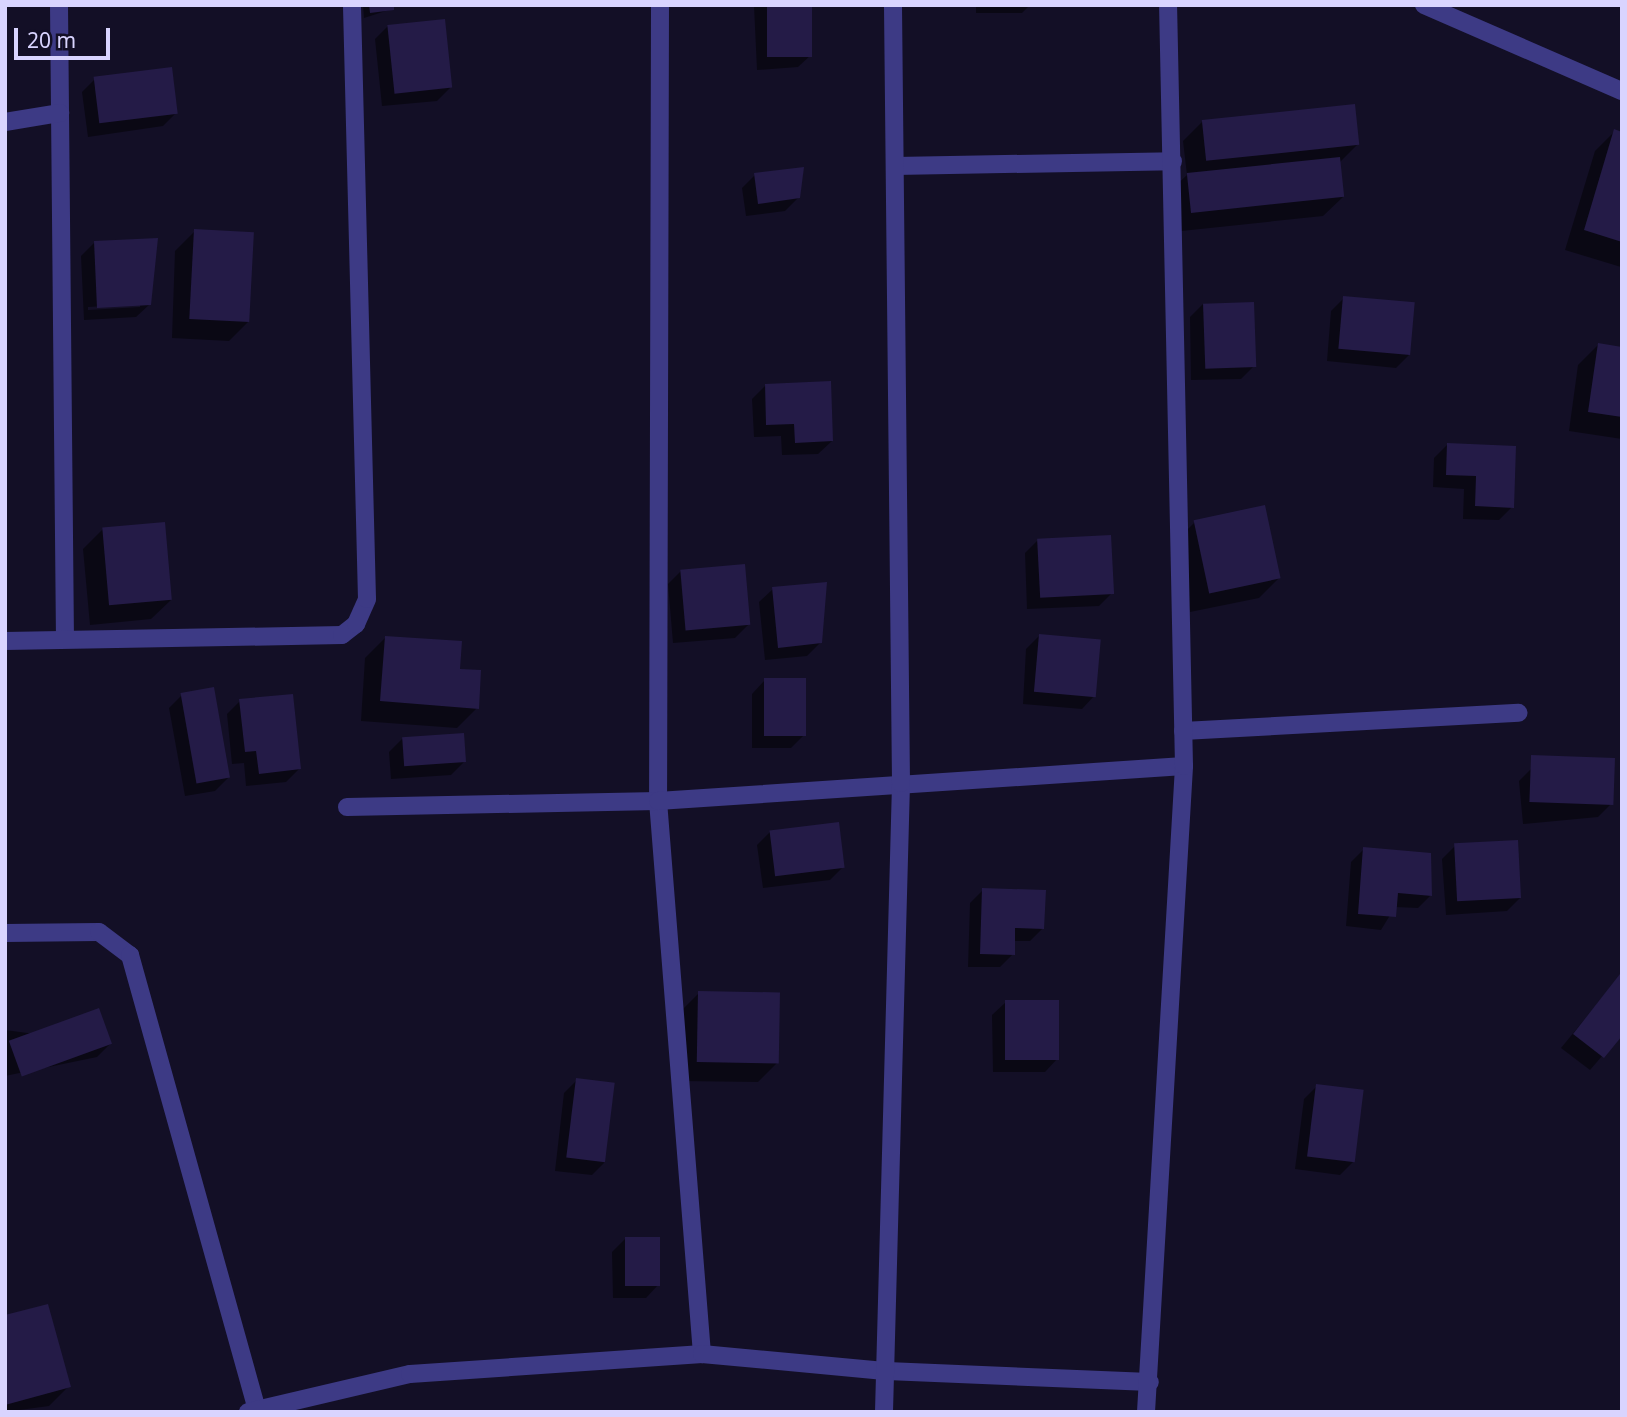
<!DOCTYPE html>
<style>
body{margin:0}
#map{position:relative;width:1627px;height:1417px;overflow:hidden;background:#130f26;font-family:"Noto Sans",sans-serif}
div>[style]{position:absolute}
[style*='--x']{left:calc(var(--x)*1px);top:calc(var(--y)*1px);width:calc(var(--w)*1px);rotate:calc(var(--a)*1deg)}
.shadow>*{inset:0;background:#0007}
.building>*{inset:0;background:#241b47;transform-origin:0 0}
.street>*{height:18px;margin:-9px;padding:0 9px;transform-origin:9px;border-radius:9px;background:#3d3a85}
span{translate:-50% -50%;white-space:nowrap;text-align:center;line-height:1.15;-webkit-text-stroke:5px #130f26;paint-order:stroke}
.frame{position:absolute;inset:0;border:7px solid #d9d4ff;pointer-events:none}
.scale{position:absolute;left:14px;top:28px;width:96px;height:32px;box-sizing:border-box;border:4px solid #d9d4ff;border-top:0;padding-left:9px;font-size:21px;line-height:24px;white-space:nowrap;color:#d9d4ff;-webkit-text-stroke:5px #130f26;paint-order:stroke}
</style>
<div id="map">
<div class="shadow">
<div style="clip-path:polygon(363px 5px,392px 5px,392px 9px,364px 18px)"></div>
<div style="clip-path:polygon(810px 5px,812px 54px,798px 67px,757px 70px,754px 6px)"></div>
<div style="clip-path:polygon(976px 5px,1030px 5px,1022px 13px,976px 13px)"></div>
<div style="clip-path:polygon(388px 26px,450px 88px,437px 101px,382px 106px,375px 39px)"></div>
<div style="clip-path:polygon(95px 79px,176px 113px,163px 126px,88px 137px,82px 92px)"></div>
<div style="clip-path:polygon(1203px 121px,1358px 144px,1339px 163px,1343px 197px,1323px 216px,1172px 232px,1168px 193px,1187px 175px,1183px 141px)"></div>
<div style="clip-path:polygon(1615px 131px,1622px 133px,1621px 267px,1565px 250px,1595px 151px)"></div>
<div style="clip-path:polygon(755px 175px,798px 198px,785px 211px,746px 216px,742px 188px)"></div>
<div style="clip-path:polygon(195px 231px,249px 321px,229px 341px,172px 338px,175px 251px)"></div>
<div style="clip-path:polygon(evenodd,94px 243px,150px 304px,136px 317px,84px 320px,81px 256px,94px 243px,140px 304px,140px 307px,88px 310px,88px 307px,140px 304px)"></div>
<div style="clip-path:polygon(1344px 298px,1409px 355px,1396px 368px,1327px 361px,1331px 311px)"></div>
<div style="clip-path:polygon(1203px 304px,1254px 366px,1241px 379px,1191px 380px,1190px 317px)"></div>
<div style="clip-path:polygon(1598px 345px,1622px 349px,1622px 439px,1569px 431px,1578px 365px)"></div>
<div style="clip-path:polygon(765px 386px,832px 441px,818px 454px,782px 455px,781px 436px,754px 437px,752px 399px)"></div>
<div style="clip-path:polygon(1447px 445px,1512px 507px,1499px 520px,1463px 519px,1464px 489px,1433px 487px,1434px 458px)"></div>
<div style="clip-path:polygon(1195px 522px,1279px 578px,1259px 598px,1190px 612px,1175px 542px)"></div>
<div style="clip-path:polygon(103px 529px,171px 600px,151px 619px,90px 625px,83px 549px)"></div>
<div style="clip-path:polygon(1038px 540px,1112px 593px,1099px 606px,1027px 609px,1025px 553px)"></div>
<div style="clip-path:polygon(681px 571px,748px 625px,735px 638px,673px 643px,668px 584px)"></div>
<div style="clip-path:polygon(773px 589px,820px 643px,807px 656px,765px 660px,759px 602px)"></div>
<div style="clip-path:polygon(1039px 636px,1095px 695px,1082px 709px,1023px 704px,1026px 649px)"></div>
<div style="clip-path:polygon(385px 638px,458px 671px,477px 708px,457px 728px,361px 721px,365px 658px)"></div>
<div style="clip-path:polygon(765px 680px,804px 735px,791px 748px,752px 748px,752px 694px)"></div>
<div style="clip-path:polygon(182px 695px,228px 778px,215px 791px,185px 796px,169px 708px)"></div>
<div style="clip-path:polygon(240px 701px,299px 769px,286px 782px,246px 786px,244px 763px,232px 764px,227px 714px)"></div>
<div style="clip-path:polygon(402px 739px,464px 762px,451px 775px,391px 779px,389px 752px)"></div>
<div style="clip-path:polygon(1532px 768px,1611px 804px,1598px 817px,1523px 824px,1519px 781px)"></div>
<div style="clip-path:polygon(770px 832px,843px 867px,830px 880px,763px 888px,757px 845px)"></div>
<div style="clip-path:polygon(1455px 846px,1520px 898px,1507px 911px,1446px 915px,1442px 859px)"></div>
<div style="clip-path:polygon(1364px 849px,1431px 895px,1418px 908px,1395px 907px,1381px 930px,1346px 926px,1351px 862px)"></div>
<div style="clip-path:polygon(983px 890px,1043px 928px,1030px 941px,1013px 941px,1013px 954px,1000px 967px,968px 967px,970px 903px)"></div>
<div style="clip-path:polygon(1620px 976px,1622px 1033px,1590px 1070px,1561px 1048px)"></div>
<div style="clip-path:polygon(699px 993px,778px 1062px,758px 1082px,679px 1081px,679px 1013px)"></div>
<div style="clip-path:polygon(1006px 1002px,1058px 1058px,1045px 1072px,993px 1072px,992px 1015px)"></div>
<div style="clip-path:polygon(5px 1030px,110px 1044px,97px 1057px,5px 1076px)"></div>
<div style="clip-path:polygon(577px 1080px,605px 1162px,592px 1175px,555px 1171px,564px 1093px)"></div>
<div style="clip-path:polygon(1317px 1086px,1353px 1162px,1340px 1175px,1295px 1169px,1304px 1099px)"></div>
<div style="clip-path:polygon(625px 1239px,659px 1284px,646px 1298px,613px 1298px,612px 1252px)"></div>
<div style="clip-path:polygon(5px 1317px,69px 1386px,49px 1406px,5px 1412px)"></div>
</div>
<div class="building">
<div style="clip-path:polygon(369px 5px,394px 5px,394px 10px,370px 13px)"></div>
<div style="left:767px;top:5px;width:45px;height:52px"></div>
<div style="left:445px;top:19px;width:69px;height:58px;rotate:84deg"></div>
<div style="left:172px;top:67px;width:47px;height:79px;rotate:83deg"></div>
<div style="left:1355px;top:104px;width:41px;height:154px;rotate:84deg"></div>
<div style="clip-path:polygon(1614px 129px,1622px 132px,1622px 242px,1584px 230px)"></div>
<div style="left:1340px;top:157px;width:40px;height:154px;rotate:84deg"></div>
<div style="clip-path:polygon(804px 167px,800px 198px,758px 204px,754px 173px)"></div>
<div style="left:194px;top:229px;width:60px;height:90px;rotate:3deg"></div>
<div style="clip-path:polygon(158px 238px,151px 305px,97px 308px,94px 241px)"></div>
<div style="left:1343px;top:296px;width:72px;height:53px;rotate:5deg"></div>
<div style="left:1254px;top:302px;width:65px;height:51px;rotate:88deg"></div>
<div style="clip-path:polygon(1598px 343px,1622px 347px,1622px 417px,1588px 412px)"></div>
<div style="clip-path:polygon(831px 381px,833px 441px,795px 443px,794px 424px,766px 425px,765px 384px)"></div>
<div style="clip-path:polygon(1447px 443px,1516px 446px,1514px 508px,1475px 506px,1476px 476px,1446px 475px)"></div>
<div style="left:1265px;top:505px;width:75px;height:73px;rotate:78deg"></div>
<div style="left:165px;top:522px;width:78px;height:63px;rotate:85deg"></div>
<div style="left:1111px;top:535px;width:59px;height:74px;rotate:87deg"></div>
<div style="left:745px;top:564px;width:61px;height:65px;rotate:85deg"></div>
<div style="clip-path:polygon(827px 582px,822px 643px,778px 648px,772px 587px)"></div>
<div style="left:1039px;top:634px;width:62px;height:58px;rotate:5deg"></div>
<div style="clip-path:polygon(385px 636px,462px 641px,460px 669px,481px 670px,479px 709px,380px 701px)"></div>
<div style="left:806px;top:678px;width:58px;height:42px;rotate:90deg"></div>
<div style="left:214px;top:687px;width:92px;height:34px;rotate:80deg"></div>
<div style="clip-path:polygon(293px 694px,301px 769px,259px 774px,256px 751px,245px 752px,239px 699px)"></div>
<div style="left:464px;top:733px;width:29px;height:62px;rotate:86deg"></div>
<div style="left:1615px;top:758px;width:47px;height:84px;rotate:92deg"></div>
<div style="left:839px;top:822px;width:46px;height:70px;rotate:83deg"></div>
<div style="left:1518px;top:840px;width:58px;height:64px;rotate:87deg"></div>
<div style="clip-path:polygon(1363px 847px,1431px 853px,1432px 896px,1398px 893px,1396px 917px,1358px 914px)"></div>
<div style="clip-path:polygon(982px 888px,1046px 890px,1044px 929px,1015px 928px,1015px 955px,980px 954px)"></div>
<div style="clip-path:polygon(1620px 974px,1622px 1036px,1604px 1058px,1573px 1034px)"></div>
<div style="left:698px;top:991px;width:82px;height:71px;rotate:1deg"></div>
<div style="left:1005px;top:1000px;width:54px;height:60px"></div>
<div style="left:99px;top:1008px;width:38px;height:96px;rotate:70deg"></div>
<div style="left:576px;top:1078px;width:39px;height:80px;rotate:7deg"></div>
<div style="left:1316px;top:1084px;width:48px;height:73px;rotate:7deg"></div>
<div style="left:625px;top:1237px;width:35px;height:49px"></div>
<div style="clip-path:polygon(48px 1304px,71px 1387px,5px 1405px,5px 1315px)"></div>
</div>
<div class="street">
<div style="--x:59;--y:5;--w:631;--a:89.46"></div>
<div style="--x:660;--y:5;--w:796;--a:90.14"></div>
<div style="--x:658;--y:801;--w:555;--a:85.45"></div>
<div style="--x:1424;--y:5;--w:216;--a:23.5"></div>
<div style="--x:5;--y:122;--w:56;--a:-9.3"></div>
<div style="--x:895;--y:166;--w:278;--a:-1"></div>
<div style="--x:5;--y:641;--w:337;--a:-1"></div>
<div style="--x:342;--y:635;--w:18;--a:-38"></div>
<div style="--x:356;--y:624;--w:27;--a:-66"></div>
<div style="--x:367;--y:599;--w:594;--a:-91.45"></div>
<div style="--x:1183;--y:731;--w:336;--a:-3.1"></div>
<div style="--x:347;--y:807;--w:311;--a:-1.1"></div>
<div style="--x:658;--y:801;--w:527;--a:-3.81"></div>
<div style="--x:5;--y:933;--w:94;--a:-0.6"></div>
<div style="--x:99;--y:932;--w:39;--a:37"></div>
<div style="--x:130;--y:955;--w:472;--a:74.4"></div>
<div style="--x:248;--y:1412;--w:166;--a:-13.2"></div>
<div style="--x:410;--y:1374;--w:293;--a:-3.9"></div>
<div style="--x:702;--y:1354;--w:186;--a:5.3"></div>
<div style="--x:887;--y:1371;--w:263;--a:2.4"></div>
<div style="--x:884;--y:1412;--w:629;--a:-88.45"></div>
<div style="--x:901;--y:783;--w:778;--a:-90.59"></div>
<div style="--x:1146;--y:1412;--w:647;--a:-86.63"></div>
<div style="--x:1184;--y:766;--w:761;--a:-91.2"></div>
</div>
<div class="frame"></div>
<div class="scale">20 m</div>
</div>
